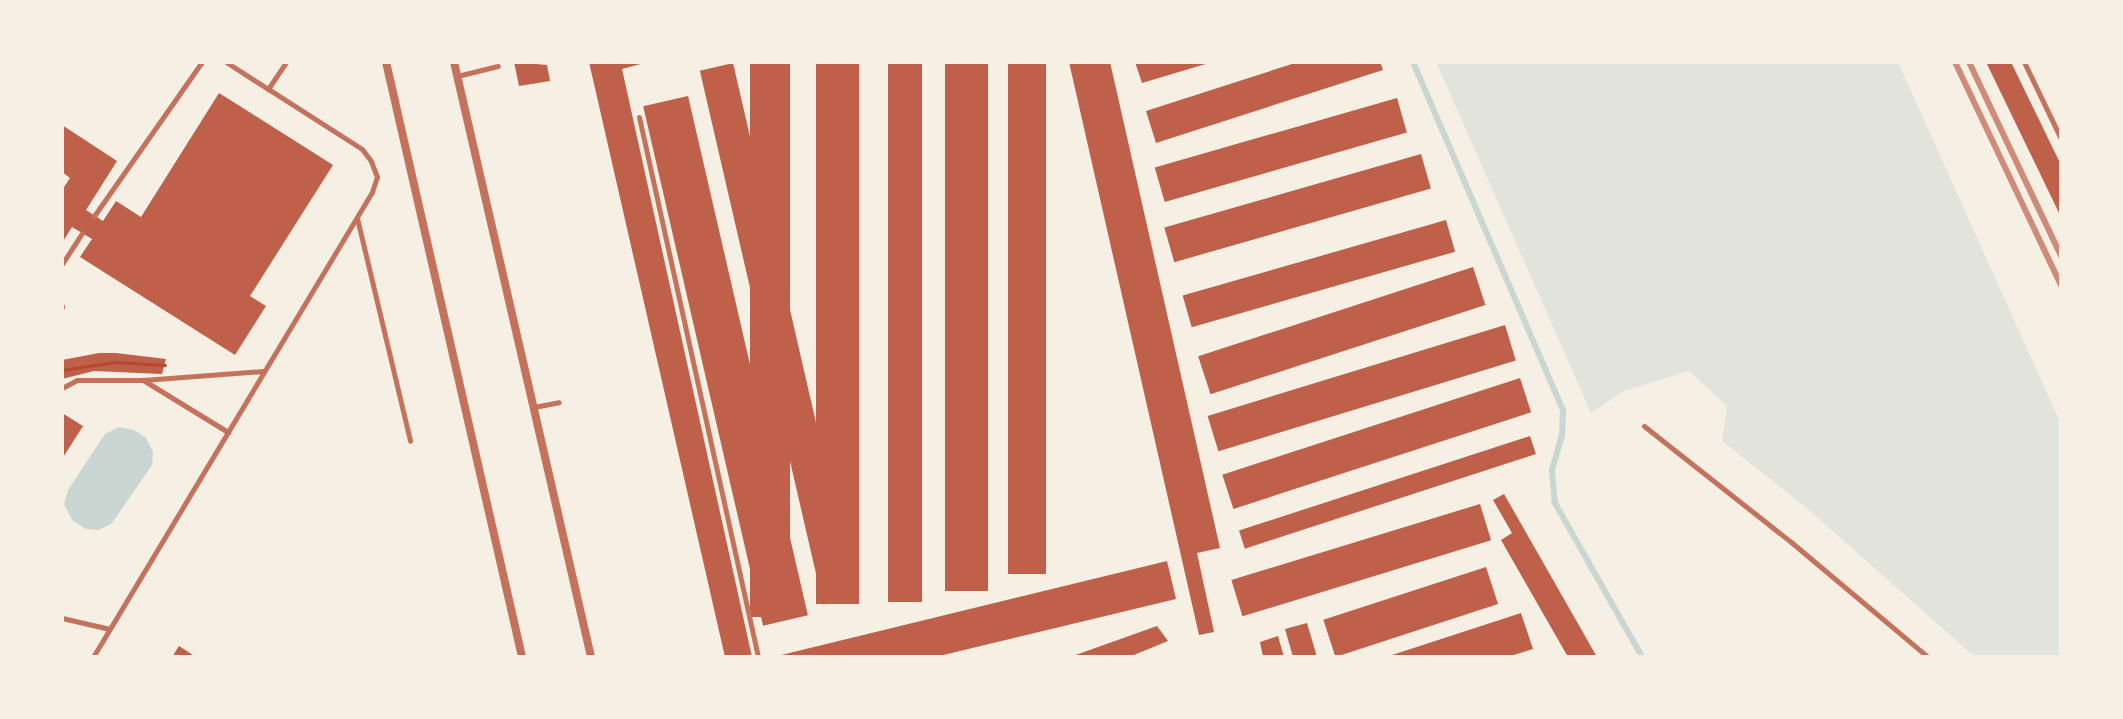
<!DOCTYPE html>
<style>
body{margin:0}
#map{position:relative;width:2123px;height:719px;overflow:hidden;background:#f6efe4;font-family:"Noto Sans",sans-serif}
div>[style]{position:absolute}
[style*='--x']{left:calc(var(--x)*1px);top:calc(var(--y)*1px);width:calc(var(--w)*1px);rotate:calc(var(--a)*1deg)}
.green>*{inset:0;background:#e2e4dc}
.water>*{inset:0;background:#c9d6d2}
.stream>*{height:6px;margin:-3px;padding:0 3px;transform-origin:3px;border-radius:3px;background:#c9d6d2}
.building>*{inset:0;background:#bf614a;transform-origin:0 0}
.path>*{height:3px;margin:-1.5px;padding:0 1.5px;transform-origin:1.5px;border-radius:1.5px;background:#b5482f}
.service>*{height:5px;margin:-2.5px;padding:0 2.5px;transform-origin:2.5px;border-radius:2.5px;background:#c5725c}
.minor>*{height:8px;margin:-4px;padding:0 4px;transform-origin:4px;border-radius:4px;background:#c5725c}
.rail>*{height:6px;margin:-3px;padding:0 3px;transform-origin:3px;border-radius:3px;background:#cf8b77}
span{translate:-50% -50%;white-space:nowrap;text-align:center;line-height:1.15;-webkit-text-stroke:6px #f6efe4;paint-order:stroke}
.frame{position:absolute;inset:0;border:64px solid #f6efe4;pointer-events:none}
</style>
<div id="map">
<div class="green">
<div style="clip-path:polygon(1436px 62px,1898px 62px,2061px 424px,2061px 657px,1975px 657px,1802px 504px,1722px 441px,1727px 406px,1689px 371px,1624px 391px,1591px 413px)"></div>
</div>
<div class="water">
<div style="clip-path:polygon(119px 427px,134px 430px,146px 438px,153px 452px,152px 465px,112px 523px,99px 530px,86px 529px,72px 520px,64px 504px,68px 490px,105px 434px)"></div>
</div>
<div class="stream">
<div style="--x:1413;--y:62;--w:379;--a:66.7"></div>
<div style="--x:1563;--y:410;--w:25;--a:92"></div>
<div style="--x:1562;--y:435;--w:37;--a:106"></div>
<div style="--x:1552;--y:471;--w:32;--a:85"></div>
<div style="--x:1555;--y:503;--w:177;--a:60.5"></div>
</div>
<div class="building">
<div style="clip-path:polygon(514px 62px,547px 65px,550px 81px,519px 86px)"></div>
<div style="clip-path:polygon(589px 62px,648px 62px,622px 69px,752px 657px,725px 657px)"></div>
<div style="left:750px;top:62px;width:40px;height:555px"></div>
<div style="left:816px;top:62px;width:43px;height:542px"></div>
<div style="left:888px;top:62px;width:34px;height:540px"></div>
<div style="left:945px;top:62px;width:43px;height:529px"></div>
<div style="left:1008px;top:62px;width:38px;height:512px"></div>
<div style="clip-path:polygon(1069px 62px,1110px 62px,1220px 548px,1197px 553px,1214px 632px,1199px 635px)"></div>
<div style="clip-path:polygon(1135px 62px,1209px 62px,1209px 63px,1142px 83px)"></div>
<div style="clip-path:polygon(1298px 62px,1380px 62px,1383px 70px,1156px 143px,1146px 111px)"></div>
<div style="clip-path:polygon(1986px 62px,2011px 62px,2061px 165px,2061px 217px)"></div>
<div style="left:733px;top:63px;width:548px;height:34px;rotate:77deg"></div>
<div style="clip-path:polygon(219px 93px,333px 165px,250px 296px,266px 306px,235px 355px,80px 257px,92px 239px,72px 227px,62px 243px,62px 190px,70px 178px,62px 172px,62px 125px,117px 161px,86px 210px,103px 221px,116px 201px,141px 217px)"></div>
<div style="left:688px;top:96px;width:533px;height:46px;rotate:77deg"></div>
<div style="left:1397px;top:98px;width:36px;height:252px;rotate:74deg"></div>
<div style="left:1421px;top:154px;width:36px;height:267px;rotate:74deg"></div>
<div style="left:1446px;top:220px;width:33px;height:274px;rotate:74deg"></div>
<div style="left:1473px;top:267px;width:40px;height:289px;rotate:72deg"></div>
<div style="left:1505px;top:325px;width:37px;height:311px;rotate:73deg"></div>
<div style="clip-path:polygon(99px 353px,116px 353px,166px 359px,162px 374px,94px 371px,62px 379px,62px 360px)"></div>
<div style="left:1520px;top:378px;width:36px;height:313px;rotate:72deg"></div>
<div style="clip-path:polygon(62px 413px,83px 426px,62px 459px)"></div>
<div style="left:1530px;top:436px;width:19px;height:306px;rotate:72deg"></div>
<div style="clip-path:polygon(1504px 494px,1597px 657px,1568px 657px,1501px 540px,1512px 533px,1493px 500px)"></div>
<div style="left:1480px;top:504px;width:38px;height:260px;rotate:73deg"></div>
<div style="clip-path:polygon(1167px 561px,1176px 599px,935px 657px,773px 657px)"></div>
<div style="left:1486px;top:567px;width:39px;height:171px;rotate:72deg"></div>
<div style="clip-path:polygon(1521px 613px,1533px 649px,1507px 657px,1386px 657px)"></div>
<div style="clip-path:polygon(1307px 623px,1317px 657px,1293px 657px,1285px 629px)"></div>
<div style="clip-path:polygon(1157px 626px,1168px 641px,1129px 657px,1070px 657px)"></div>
<div style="clip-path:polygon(1278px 636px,1284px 657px,1263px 657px,1260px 642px)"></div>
<div style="clip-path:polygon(179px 646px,196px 657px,172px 657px)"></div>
</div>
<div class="path">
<div style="--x:62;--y:370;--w:53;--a:-8.7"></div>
<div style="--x:114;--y:362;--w:51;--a:3.4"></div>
</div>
<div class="service">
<div style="--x:226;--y:62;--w:50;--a:32.7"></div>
<div style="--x:2024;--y:62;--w:85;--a:64.3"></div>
<div style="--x:457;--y:76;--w:42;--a:-13.7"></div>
<div style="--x:639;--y:117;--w:553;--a:77.57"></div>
<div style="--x:94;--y:216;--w:188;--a:-55"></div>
<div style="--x:357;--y:218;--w:229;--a:76.6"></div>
<div style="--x:62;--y:264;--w:37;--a:-57"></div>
<div style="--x:62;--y:306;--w:1;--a:90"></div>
<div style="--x:143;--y:380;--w:121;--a:-4.3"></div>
<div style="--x:62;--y:388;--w:17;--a:-28"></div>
<div style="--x:77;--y:380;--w:66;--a:0"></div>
<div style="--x:143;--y:380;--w:100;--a:31.5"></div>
<div style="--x:534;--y:407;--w:25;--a:-11"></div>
<div style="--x:1644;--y:426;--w:187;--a:38.3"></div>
<div style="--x:1791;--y:542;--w:179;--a:40"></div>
<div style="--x:62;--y:618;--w:49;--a:12.9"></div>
<div style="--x:93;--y:657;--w:542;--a:-59.04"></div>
<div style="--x:372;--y:192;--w:16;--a:-72"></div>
<div style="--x:377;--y:177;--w:17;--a:-111"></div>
<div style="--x:371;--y:161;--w:15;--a:-127"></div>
<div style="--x:362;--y:149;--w:112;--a:-147.4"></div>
<div style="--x:268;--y:89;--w:32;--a:-56"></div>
</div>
<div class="minor">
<div style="--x:386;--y:62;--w:610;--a:77.12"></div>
<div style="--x:454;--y:62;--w:611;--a:77.03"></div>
</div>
<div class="rail">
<div style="--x:1955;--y:62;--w:247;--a:64.6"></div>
<div style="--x:1969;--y:62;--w:215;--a:64.6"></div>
</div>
<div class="frame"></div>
</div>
